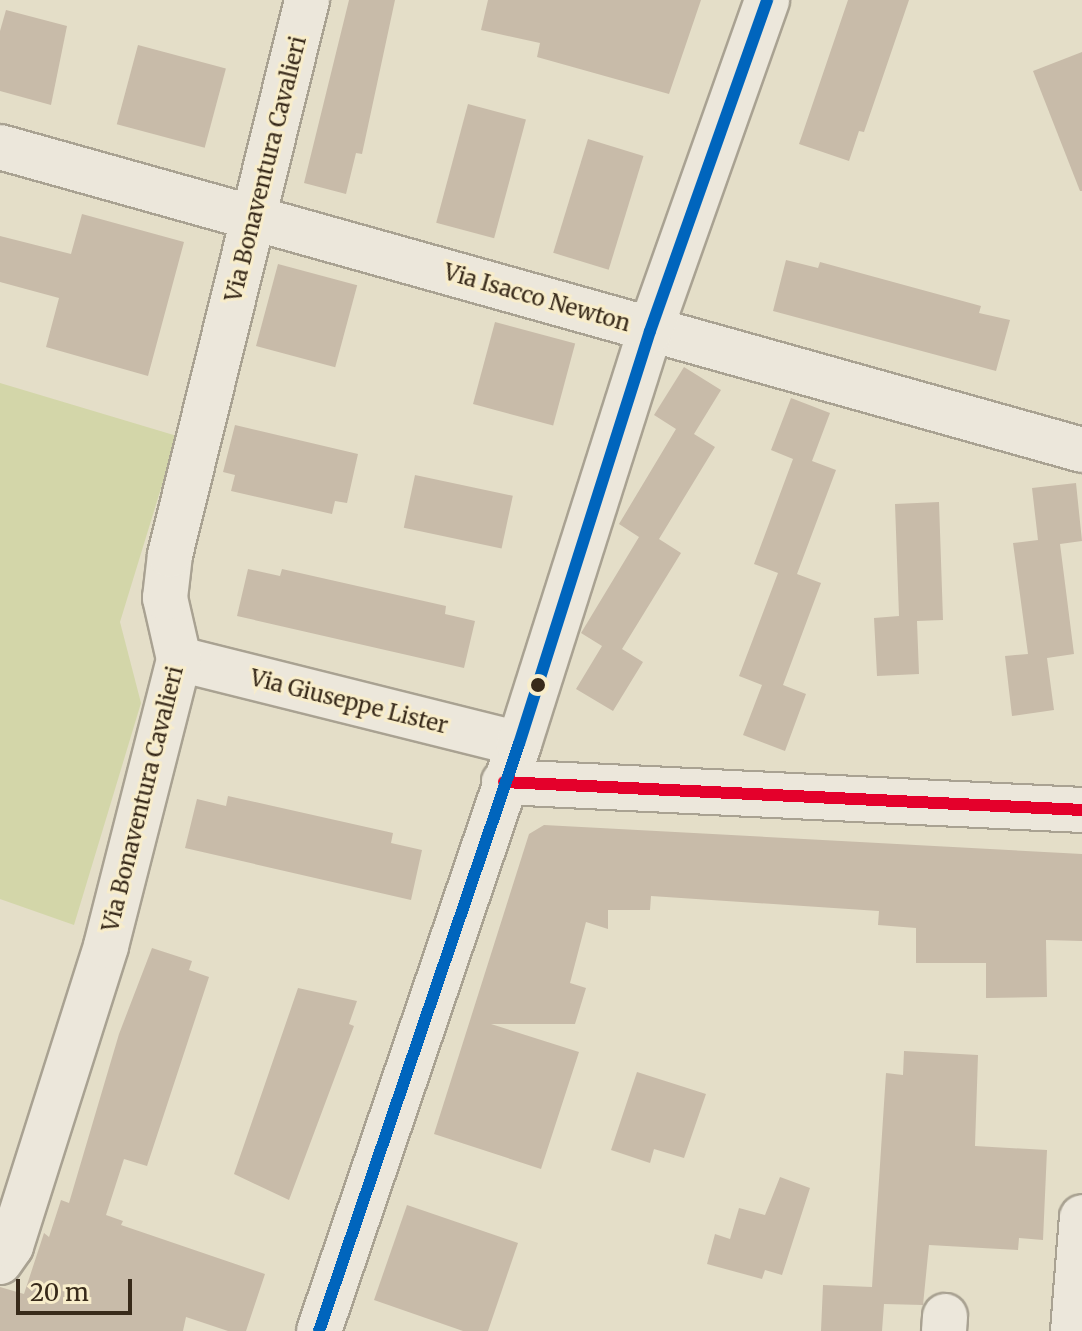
<!DOCTYPE html>
<style>
body{margin:0}
#map{position:relative;width:1082px;height:1331px;overflow:hidden;background:#e4dec8;font-family:Merriweather,serif}
div>[style]{position:absolute}
[style*='--x']{left:calc(var(--x)*1px);top:calc(var(--y)*1px);width:calc(var(--w)*1px);rotate:calc(var(--a)*1deg)}
.green>*{inset:0;background:#d3d6a9}
.building>*{inset:0;background:#c8bba9;transform-origin:0 0}
.roads{filter:drop-shadow(2px 0 #a9a292) drop-shadow(-2px 0 #a9a292) drop-shadow(0 2px #a9a292) drop-shadow(0 -2px #a9a292)}
.minor>*{height:44px;margin:-22px;padding:0 22px;transform-origin:22px;border-radius:22px;background:#ece7db}
.bus-1>*{height:12px;margin:-6px;padding:0 6px;transform-origin:6px;border-radius:6px;background:#e4002b}
.bus-2>*{height:12px;margin:-6px;padding:0 6px;transform-origin:6px;border-radius:6px;background:#0065bd}
.dots>*{width:22px;height:22px;translate:-50% -50%;box-sizing:border-box;border:4px solid #f8edcb;border-radius:50%}
span{translate:-50% -50%;white-space:nowrap;text-align:center;line-height:1.15;-webkit-text-stroke:6px #f8edcb;paint-order:stroke}
.street-label{font-size:22px;color:#382a1a}
.scale{position:absolute;left:16px;top:1279px;width:116px;height:36px;box-sizing:border-box;border:4px solid #382a1a;border-top:0;padding-left:10px;font-size:24px;line-height:28px;white-space:nowrap;color:#382a1a;-webkit-text-stroke:6px #f8edcb;paint-order:stroke}
</style>
<div id="map">
<div class="green">
<div style="clip-path:polygon(0 383px,177px 436px,120px 622px,141px 703px,74px 925px,0 899px)"></div>
</div>
<div class="building">
<div style="clip-path:polygon(349px 0,395px 0,362px 154px,356px 153px,346px 194px,304px 183px)"></div>
<div style="clip-path:polygon(488px 0,701px 0,669px 94px,537px 57px,540px 43px,481px 30px)"></div>
<div style="clip-path:polygon(848px 0,909px 0,864px 132px,859px 131px,849px 161px,799px 144px)"></div>
<div style="clip-path:polygon(6px 10px,67px 26px,51px 105px,0 91px,0 31px)"></div>
<div style="left:138px;top:45px;width:91px;height:82px;rotate:15deg"></div>
<div style="clip-path:polygon(1082px 52px,1082px 191px,1080px 191px,1033px 71px)"></div>
<div style="left:468px;top:104px;width:60px;height:123px;rotate:15deg"></div>
<div style="left:588px;top:139px;width:58px;height:119px;rotate:17deg"></div>
<div style="clip-path:polygon(82px 214px,184px 242px,148px 376px,46px 347px,59px 298px,0 282px,0 236px,71px 254px)"></div>
<div style="clip-path:polygon(786px 260px,818px 268px,820px 262px,981px 306px,979px 313px,1010px 320px,996px 371px,773px 311px)"></div>
<div style="left:278px;top:264px;width:82px;height:85px;rotate:15deg"></div>
<div style="left:495px;top:322px;width:83px;height:85px;rotate:15deg"></div>
<div style="clip-path:polygon(684px 367px,721px 390px,694px 434px,715px 447px,659px 539px,681px 553px,622px 649px,643px 662px,613px 711px,576px 689px,602px 646px,581px 633px,639px 537px,619px 524px,676px 429px,654px 415px)"></div>
<div style="clip-path:polygon(791px 398px,830px 413px,812px 461px,836px 470px,797px 574px,821px 583px,783px 685px,806px 694px,785px 751px,743px 735px,762px 685px,739px 676px,778px 573px,754px 564px,793px 459px,771px 450px)"></div>
<div style="clip-path:polygon(235px 425px,358px 454px,347px 503px,335px 501px,332px 514px,231px 491px,235px 475px,223px 472px)"></div>
<div style="left:415px;top:475px;width:100px;height:54px;rotate:12deg"></div>
<div style="clip-path:polygon(1076px 483px,1082px 541px,1060px 544px,1074px 654px,1047px 658px,1054px 710px,1012px 716px,1005px 656px,1028px 654px,1013px 543px,1038px 540px,1032px 488px)"></div>
<div style="clip-path:polygon(939px 502px,943px 620px,917px 621px,919px 674px,877px 676px,874px 618px,899px 616px,895px 504px)"></div>
<div style="clip-path:polygon(248px 569px,280px 576px,282px 569px,446px 606px,445px 614px,475px 621px,464px 668px,237px 616px)"></div>
<div style="clip-path:polygon(228px 796px,393px 833px,391px 843px,422px 850px,411px 900px,185px 848px,197px 799px,226px 806px)"></div>
<div style="clip-path:polygon(544px 825px,1082px 854px,1082px 941px,1046px 940px,1047px 997px,986px 998px,986px 963px,916px 963px,916px 928px,878px 925px,879px 911px,651px 896px,650px 910px,608px 910px,608px 929px,586px 922px,570px 983px,586px 988px,575px 1024px,491px 1024px,579px 1052px,541px 1169px,434px 1134px,529px 834px)"></div>
<div style="clip-path:polygon(152px 948px,192px 961px,189px 970px,209px 977px,147px 1166px,124px 1159px,106px 1215px,123px 1221px,121px 1225px,265px 1274px,246px 1331px,228px 1331px,186px 1317px,183px 1331px,0 1331px,0 1287px,24px 1294px,44px 1233px,49px 1237px,61px 1200px,69px 1203px,119px 1034px)"></div>
<div style="clip-path:polygon(298px 988px,357px 1001px,349px 1024px,354px 1026px,289px 1200px,234px 1174px)"></div>
<div style="clip-path:polygon(904px 1051px,978px 1055px,975px 1146px,1047px 1150px,1043px 1240px,1019px 1238px,1018px 1250px,929px 1245px,923px 1305px,884px 1304px,882px 1331px,821px 1331px,823px 1285px,872px 1287px,886px 1073px,903px 1075px)"></div>
<div style="clip-path:polygon(637px 1072px,706px 1094px,684px 1158px,654px 1149px,650px 1163px,611px 1150px)"></div>
<div style="clip-path:polygon(780px 1177px,810px 1188px,782px 1275px,765px 1270px,762px 1279px,707px 1264px,715px 1234px,730px 1239px,739px 1208px,765px 1215px)"></div>
<div style="clip-path:polygon(407px 1205px,518px 1243px,488px 1331px,463px 1331px,374px 1300px)"></div>
</div>
<div class="roads">
<div class="minor">
<div style="--x:0;--y:147;--w:1124;--a:15.64"></div>
<div style="--x:179;--y:659;--w:350;--a:14"></div>
<div style="--x:504;--y:782;--w:579;--a:2.77"></div>
<div style="--x:0;--y:1262;--w:19;--a:-55"></div>
<div style="--x:11;--y:1246;--w:315;--a:-72.4"></div>
<div style="--x:106;--y:946;--w:296;--a:-75.7"></div>
<div style="--x:179;--y:659;--w:63;--a:-102.9"></div>
<div style="--x:165;--y:598;--w:43;--a:-83.4"></div>
<div style="--x:170;--y:555;--w:572;--a:-76.13"></div>
<div style="--x:319;--y:1331;--w:620;--a:-71.19"></div>
<div style="--x:519;--y:744;--w:433;--a:-72.4"></div>
<div style="--x:650;--y:331;--w:351;--a:-70.5"></div>
<div style="--x:944;--y:1331;--w:15;--a:-86"></div>
<div style="--x:1073;--y:1331;--w:114;--a:-85.5"></div>
</div>
</div>
<div class="bus-1">
<div style="--x:504;--y:782;--w:579;--a:2.77"></div>
</div>
<div class="bus-2">
<div style="--x:319;--y:1331;--w:620;--a:-71.19"></div>
<div style="--x:519;--y:744;--w:433;--a:-72.4"></div>
<div style="--x:650;--y:331;--w:351;--a:-70.5"></div>
</div>
<div class="dots">
<div style="left:538px;top:685px;background:#382a1a"></div>
</div>
<div class="street-label">
<span style="left:266px;top:169px;rotate:-76deg">Via Bonaventura Cavalieri</span>
<span style="left:537px;top:298px;rotate:16deg">Via Isacco Newton</span>
<span style="left:349px;top:702px;rotate:14deg">Via Giuseppe Lister</span>
<span style="left:143px;top:799px;rotate:-76deg">Via Bonaventura Cavalieri</span>
</div>
<div class="scale">20 m</div>
</div>
